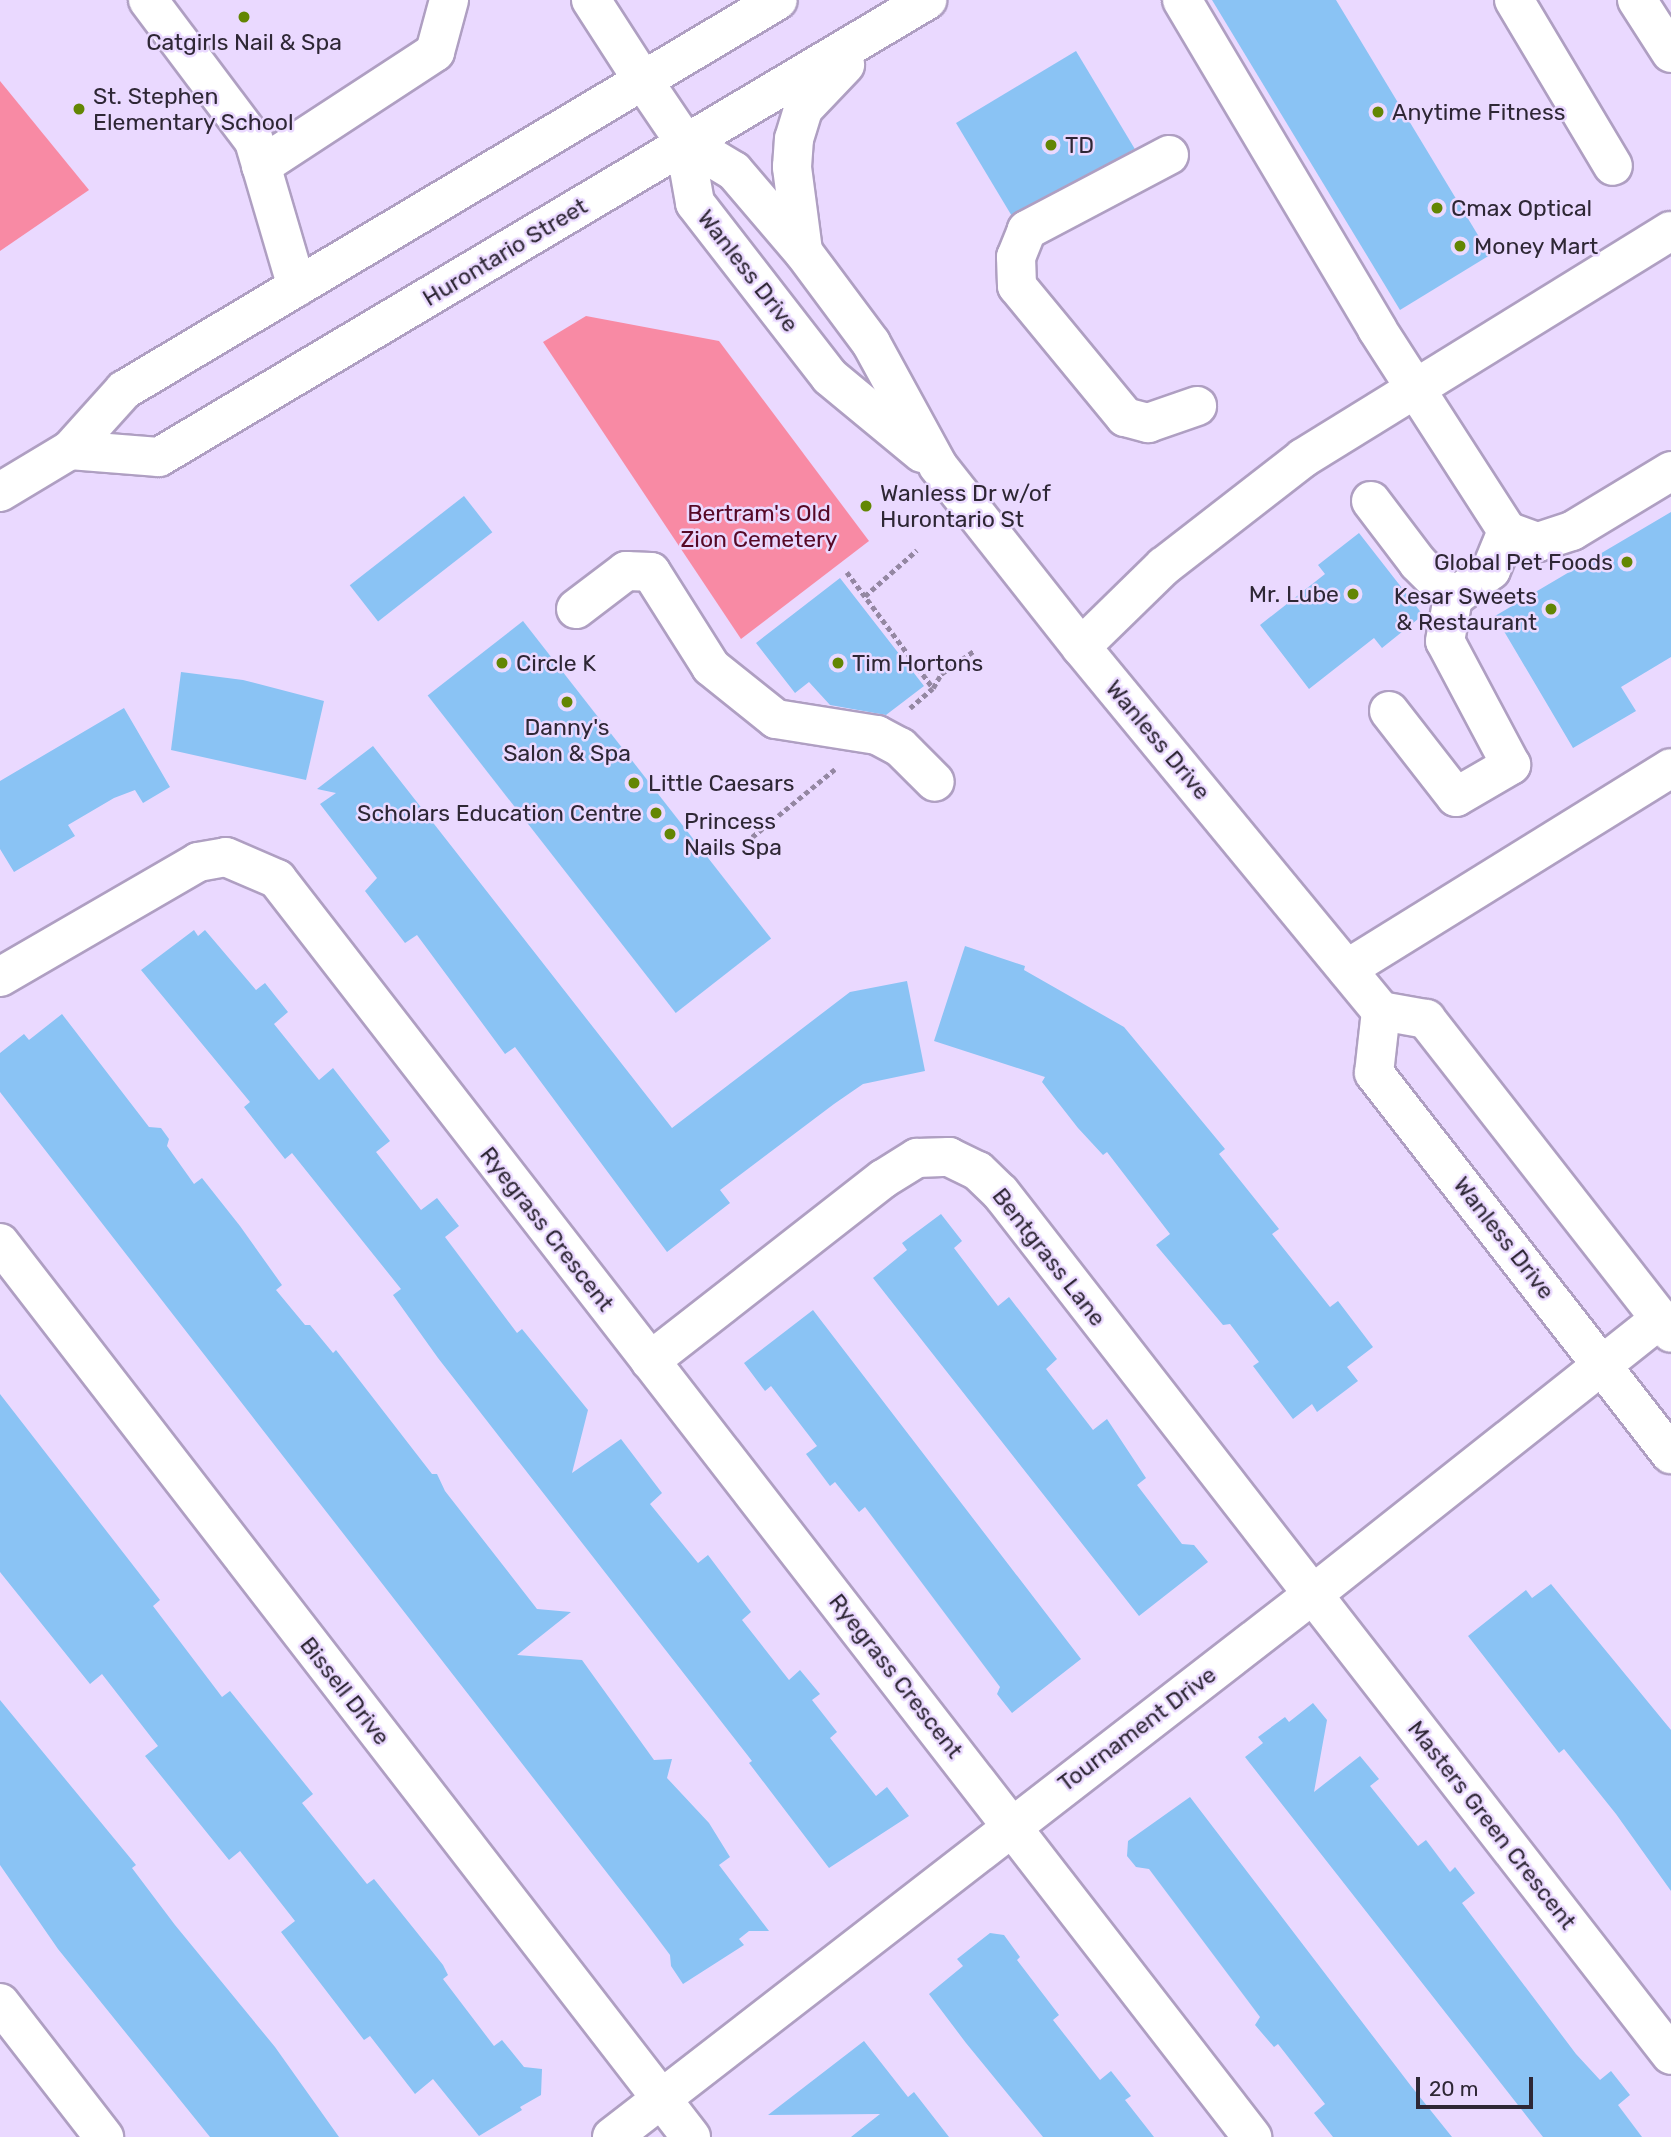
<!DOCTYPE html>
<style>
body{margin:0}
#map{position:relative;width:1671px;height:2137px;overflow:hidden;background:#ead9ff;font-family:Rubik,sans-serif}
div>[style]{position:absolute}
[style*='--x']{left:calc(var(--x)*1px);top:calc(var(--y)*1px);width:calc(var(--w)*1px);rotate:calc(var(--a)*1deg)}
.green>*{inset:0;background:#f88aa4}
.building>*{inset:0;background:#8ac3f4;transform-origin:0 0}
.path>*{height:4.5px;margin-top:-2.25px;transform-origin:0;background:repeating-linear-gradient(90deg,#9487a2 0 5px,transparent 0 8.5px)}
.roads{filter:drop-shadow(2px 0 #af9fc2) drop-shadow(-2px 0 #af9fc2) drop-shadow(0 2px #af9fc2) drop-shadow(0 -2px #af9fc2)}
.minor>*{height:38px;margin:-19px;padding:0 19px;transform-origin:19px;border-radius:19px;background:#fff}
.major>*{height:38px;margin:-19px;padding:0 19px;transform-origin:19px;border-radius:19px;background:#fff}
.dots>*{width:19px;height:19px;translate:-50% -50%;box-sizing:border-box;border:4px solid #ead9ff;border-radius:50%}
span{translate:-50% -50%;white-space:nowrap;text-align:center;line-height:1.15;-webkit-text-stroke:5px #ead9ff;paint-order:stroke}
.poi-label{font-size:23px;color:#2e2735}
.left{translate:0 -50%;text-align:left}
.right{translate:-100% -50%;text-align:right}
.street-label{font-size:23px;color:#2e2735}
.park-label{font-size:23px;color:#560825}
.scale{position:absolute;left:1416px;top:2077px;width:117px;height:32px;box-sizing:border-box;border:4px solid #2e2735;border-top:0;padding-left:9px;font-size:21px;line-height:24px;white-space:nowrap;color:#2e2735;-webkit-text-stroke:5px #ead9ff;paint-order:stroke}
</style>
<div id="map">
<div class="green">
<div style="clip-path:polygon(0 81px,89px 190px,0 251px)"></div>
<div style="clip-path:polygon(586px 316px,719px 341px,869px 541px,741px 639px,543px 342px)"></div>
</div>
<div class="building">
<div style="clip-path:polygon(1212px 0,1336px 0,1490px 255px,1400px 310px)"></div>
<div style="left:1076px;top:51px;width:114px;height:140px;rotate:59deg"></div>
<div style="left:464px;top:496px;width:46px;height:145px;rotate:52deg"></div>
<div style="clip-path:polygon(1671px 512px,1671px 657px,1621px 687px,1636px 711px,1573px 748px,1495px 616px)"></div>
<div style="clip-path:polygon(1359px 533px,1423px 615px,1382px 648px,1374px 638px,1309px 689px,1260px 625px,1325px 574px,1318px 565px)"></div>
<div style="clip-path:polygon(840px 578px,924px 686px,886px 715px,830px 705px,809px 682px,795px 693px,756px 643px)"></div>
<div style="left:523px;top:621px;width:403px;height:121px;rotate:52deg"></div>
<div style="clip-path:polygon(181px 672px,243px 680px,324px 701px,306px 780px,171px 750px)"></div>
<div style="clip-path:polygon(124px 708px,170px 787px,143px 803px,135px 790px,114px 798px,68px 825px,75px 836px,14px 872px,0 849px,0 781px)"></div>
<div style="clip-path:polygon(373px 746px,672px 1128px,850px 992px,907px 981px,925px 1071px,863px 1084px,834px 1104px,720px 1190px,730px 1203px,667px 1252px,515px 1047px,505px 1054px,417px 935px,405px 943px,365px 891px,377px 878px,320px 804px,336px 793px,317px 789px)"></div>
<div style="clip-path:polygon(194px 930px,198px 936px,205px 930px,256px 990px,265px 983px,288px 1012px,274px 1024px,319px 1080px,333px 1068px,390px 1141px,376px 1152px,421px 1210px,437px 1198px,459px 1226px,445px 1237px,517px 1333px,522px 1329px,588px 1410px,572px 1473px,621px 1439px,662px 1493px,650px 1504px,698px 1563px,708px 1555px,751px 1612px,742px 1620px,789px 1680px,800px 1670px,820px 1694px,812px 1700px,837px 1732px,830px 1738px,876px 1796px,887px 1787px,909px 1816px,829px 1868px,749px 1763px,752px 1761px,438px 1358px,393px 1295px,401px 1289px,292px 1153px,285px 1159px,244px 1107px,250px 1102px,141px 970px)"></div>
<div style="clip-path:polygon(965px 946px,1025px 966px,1024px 970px,1124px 1027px,1225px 1149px,1219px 1154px,1279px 1229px,1272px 1234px,1330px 1307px,1338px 1301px,1373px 1347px,1347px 1367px,1358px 1381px,1317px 1412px,1312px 1404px,1293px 1419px,1253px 1366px,1259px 1362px,1230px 1324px,1223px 1325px,1156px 1245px,1170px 1234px,1107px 1152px,1103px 1155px,1078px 1128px,1042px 1082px,1045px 1077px,934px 1041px)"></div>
<div style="clip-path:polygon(62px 1014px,149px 1127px,161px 1128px,169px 1139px,167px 1146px,194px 1184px,202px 1178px,240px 1226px,282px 1285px,276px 1290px,305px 1325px,310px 1325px,333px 1353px,336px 1350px,432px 1474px,437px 1474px,445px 1491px,537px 1609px,571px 1612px,517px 1655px,582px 1660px,654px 1760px,672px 1759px,667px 1778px,709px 1823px,730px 1857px,719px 1865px,769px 1931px,749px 1931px,739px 1939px,744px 1945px,683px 1984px,671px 1966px,670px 1955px,646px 1923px,0 1092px,0 1053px,24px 1034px,29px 1040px)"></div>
<div style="clip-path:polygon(941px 1214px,962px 1241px,954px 1248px,998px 1306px,1009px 1297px,1057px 1359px,1046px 1369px,1093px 1430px,1107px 1419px,1146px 1478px,1137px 1485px,1182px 1544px,1194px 1545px,1208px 1562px,1139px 1616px,873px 1278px,907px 1250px,902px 1243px)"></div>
<div style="clip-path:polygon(813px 1310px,1081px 1659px,1012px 1713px,997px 1694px,1000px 1687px,865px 1507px,859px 1512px,835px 1482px,830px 1486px,806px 1454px,817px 1446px,771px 1386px,765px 1391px,744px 1363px)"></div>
<div style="clip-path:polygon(0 1394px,160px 1600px,153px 1606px,222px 1697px,230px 1691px,313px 1794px,302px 1803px,367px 1884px,374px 1879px,443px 1965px,448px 1975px,443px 1979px,494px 2046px,502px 2040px,524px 2067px,542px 2069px,541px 2095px,520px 2107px,522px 2110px,479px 2136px,433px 2079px,415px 2094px,370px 2036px,364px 2040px,281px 1932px,295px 1921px,240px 1851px,229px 1860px,145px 1756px,158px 1746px,102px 1674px,90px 1684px,0 1572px)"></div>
<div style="clip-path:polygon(1551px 1584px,1671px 1730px,1671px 1891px,1616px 1814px,1564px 1749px,1559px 1753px,1468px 1636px,1526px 1590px,1532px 1598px)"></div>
<div style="clip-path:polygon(0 1700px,136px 1865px,132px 1868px,175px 1925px,275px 2047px,339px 2137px,210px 2137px,58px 1949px,0 1865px)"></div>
<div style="clip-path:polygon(1313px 1703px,1327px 1720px,1314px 1792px,1360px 1756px,1379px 1779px,1370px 1786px,1418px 1846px,1426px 1840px,1450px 1872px,1455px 1867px,1475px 1893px,1462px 1903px,1576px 2054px,1600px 2080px,1611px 2071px,1630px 2095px,1618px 2105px,1642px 2137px,1543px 2137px,1245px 1757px,1263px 1743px,1258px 1737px,1285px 1717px,1289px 1722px)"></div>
<div style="clip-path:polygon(1190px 1797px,1411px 2086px,1452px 2137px,1333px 2137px,1314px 2113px,1325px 2104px,1278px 2044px,1274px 2047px,1255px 2025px,1260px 2017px,1149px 1869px,1136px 1867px,1127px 1856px,1128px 1841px)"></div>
<div style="clip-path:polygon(990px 1933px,1004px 1935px,1020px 1957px,1017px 1960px,1059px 2015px,1053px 2020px,1100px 2080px,1111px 2071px,1131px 2096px,1125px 2100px,1154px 2137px,1043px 2137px,966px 2043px,929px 1994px,963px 1966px,957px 1959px)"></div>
<div style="clip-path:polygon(864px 2041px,908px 2097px,914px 2092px,949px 2137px,851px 2137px,880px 2114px,768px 2115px)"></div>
</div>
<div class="path">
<div style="--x:847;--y:572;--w:144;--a:53.4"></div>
<div style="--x:865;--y:596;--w:69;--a:-41.5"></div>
<div style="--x:910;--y:708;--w:30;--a:-41"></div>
<div style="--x:933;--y:688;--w:16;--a:-60"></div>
<div style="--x:941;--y:674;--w:42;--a:-35.2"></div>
<div style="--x:752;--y:837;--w:107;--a:-39.3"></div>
</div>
<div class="roads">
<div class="minor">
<div style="--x:148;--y:0;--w:176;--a:53.1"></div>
<div style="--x:254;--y:141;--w:152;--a:73.6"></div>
<div style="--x:591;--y:0;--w:94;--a:57.2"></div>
<div style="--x:1182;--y:0;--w:382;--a:59.3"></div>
<div style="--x:1377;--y:329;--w:240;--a:57.2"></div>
<div style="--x:1507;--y:531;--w:33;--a:20"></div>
<div style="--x:1538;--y:542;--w:36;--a:-18"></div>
<div style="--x:1572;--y:531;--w:116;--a:-31.2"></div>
<div style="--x:1514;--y:0;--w:193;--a:59.2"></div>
<div style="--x:1637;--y:0;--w:63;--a:57.3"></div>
<div style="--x:1169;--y:155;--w:161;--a:152.2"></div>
<div style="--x:1027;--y:230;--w:29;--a:112"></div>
<div style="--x:1016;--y:257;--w:29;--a:88"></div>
<div style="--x:1017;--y:286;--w:170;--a:50.5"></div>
<div style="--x:1125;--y:417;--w:24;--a:15"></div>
<div style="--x:1148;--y:423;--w:52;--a:-19.1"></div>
<div style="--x:261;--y:166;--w:208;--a:-33.2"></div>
<div style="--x:435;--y:52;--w:54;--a:-74.9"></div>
<div style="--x:1371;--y:501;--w:78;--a:52.8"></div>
<div style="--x:1418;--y:563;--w:49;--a:45"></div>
<div style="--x:576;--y:609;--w:63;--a:-37.2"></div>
<div style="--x:626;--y:571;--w:25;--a:2"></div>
<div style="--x:651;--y:572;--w:112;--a:57.7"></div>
<div style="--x:711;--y:667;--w:83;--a:38.7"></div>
<div style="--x:776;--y:719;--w:102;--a:9"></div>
<div style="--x:877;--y:735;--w:26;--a:28"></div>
<div style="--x:900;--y:747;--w:49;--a:45"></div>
<div style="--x:1081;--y:647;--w:116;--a:-44.3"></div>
<div style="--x:1164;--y:566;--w:176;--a:-37.8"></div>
<div style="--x:1303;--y:458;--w:432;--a:-31.7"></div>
<div style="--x:1389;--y:711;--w:109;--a:52.1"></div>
<div style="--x:1456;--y:797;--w:64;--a:-30.2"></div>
<div style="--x:1511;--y:765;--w:140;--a:-118"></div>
<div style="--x:1445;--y:641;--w:44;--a:-79.5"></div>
<div style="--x:1453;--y:598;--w:47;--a:-36.4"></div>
<div style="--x:1491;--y:570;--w:42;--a:-67.7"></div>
<div style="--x:1347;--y:969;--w:381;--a:-31.8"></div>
<div style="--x:0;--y:977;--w:229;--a:-30.1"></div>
<div style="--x:198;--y:862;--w:28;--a:-10"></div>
<div style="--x:226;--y:857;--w:56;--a:23.3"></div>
<div style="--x:277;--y:879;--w:1592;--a:52.22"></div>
<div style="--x:0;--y:1243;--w:1130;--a:52.3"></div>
<div style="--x:650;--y:1361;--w:296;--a:-38"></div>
<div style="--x:883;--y:1179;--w:40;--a:-32"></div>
<div style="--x:917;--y:1158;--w:32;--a:-2"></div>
<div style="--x:949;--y:1157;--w:32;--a:26"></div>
<div style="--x:978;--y:1171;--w:30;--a:44"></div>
<div style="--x:1000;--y:1192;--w:1093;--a:52.13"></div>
<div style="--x:0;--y:2003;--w:170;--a:52.2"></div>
<div style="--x:612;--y:2137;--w:885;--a:-37.75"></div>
<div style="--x:1312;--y:1595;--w:444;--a:-38.4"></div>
</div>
<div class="major">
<div style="--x:642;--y:79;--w:75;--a:55.9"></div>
<div style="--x:684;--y:141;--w:63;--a:79.9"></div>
<div style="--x:695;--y:203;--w:220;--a:52.2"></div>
<div style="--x:830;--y:377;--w:119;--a:39.6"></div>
<div style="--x:684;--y:141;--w:58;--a:31"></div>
<div style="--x:734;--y:171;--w:108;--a:49.5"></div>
<div style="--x:804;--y:253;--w:112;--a:53.3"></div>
<div style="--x:871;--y:343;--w:140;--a:61.4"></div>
<div style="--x:938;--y:466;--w:231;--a:51.7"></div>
<div style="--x:1081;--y:647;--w:472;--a:50.5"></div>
<div style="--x:1381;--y:1011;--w:46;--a:10.1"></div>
<div style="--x:1426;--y:1019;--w:398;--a:52"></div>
<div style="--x:803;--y:251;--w:85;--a:-97.5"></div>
<div style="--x:792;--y:167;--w:28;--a:-86"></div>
<div style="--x:794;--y:139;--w:31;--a:-73"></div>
<div style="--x:803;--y:109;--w:61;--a:-46.3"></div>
<div style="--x:70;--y:450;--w:89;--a:4.5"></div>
<div style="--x:159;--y:457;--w:894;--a:-30.75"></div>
<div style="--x:0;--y:492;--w:82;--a:-31"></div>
<div style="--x:70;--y:450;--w:81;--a:-48"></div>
<div style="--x:124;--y:390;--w:761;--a:-30.81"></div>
<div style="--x:1381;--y:1011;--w:62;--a:96.4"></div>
<div style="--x:1374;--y:1073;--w:483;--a:52.1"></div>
</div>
</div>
<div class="dots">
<div style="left:244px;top:17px;background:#638603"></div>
<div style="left:79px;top:109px;background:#638603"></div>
<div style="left:1378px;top:112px;background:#638603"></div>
<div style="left:1051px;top:145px;background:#638603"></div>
<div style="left:1437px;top:208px;background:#638603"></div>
<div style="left:1460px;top:246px;background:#638603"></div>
<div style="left:866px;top:506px;background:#638603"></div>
<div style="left:1627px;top:562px;background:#638603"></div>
<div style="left:1353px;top:594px;background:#638603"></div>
<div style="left:1551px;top:609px;background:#638603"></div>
<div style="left:502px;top:663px;background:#638603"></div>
<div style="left:838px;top:663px;background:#638603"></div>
<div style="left:567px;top:702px;background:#638603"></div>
<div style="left:634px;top:783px;background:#638603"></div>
<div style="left:656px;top:813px;background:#638603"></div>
<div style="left:670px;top:834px;background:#638603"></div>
</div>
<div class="poi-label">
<span style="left:244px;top:42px">Catgirls Nail &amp; Spa</span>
<span class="left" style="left:93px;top:109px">St. Stephen<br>Elementary School</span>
<span class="left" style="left:1392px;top:112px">Anytime Fitness</span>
<span class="left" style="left:1065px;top:145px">TD</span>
<span class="left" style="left:1451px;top:208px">Cmax Optical</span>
<span class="left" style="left:1474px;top:246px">Money Mart</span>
<span class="left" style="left:880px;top:506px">Wanless Dr w/of<br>Hurontario St</span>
<span class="right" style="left:1613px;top:562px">Global Pet Foods</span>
<span class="right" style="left:1339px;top:594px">Mr. Lube</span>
<span class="right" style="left:1537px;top:609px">Kesar Sweets<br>&amp; Restaurant</span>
<span class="left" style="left:516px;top:663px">Circle K</span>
<span class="left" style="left:852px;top:663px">Tim Hortons</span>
<span style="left:567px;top:740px">Danny's<br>Salon &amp; Spa</span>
<span class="left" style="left:648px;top:783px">Little Caesars</span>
<span class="right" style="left:642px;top:813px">Scholars Education Centre</span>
<span class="left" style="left:684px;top:834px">Princess<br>Nails Spa</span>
</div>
<div class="street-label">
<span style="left:505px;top:252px;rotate:-31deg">Hurontario Street</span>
<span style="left:748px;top:271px;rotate:52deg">Wanless Drive</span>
<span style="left:1158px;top:740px;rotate:50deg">Wanless Drive</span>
<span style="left:547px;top:1229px;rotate:52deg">Ryegrass Crescent</span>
<span style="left:1504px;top:1238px;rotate:52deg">Wanless Drive</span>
<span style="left:1049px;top:1257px;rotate:52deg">Bentgrass Lane</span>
<span style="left:896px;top:1676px;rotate:52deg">Ryegrass Crescent</span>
<span style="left:345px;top:1691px;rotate:52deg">Bissell Drive</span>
<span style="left:1137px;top:1729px;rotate:-37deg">Tournament Drive</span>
<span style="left:1492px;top:1825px;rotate:52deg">Masters Green Crescent</span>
</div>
<div class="park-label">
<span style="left:759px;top:526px">Bertram's Old<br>Zion Cemetery</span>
</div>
<div class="scale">20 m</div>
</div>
